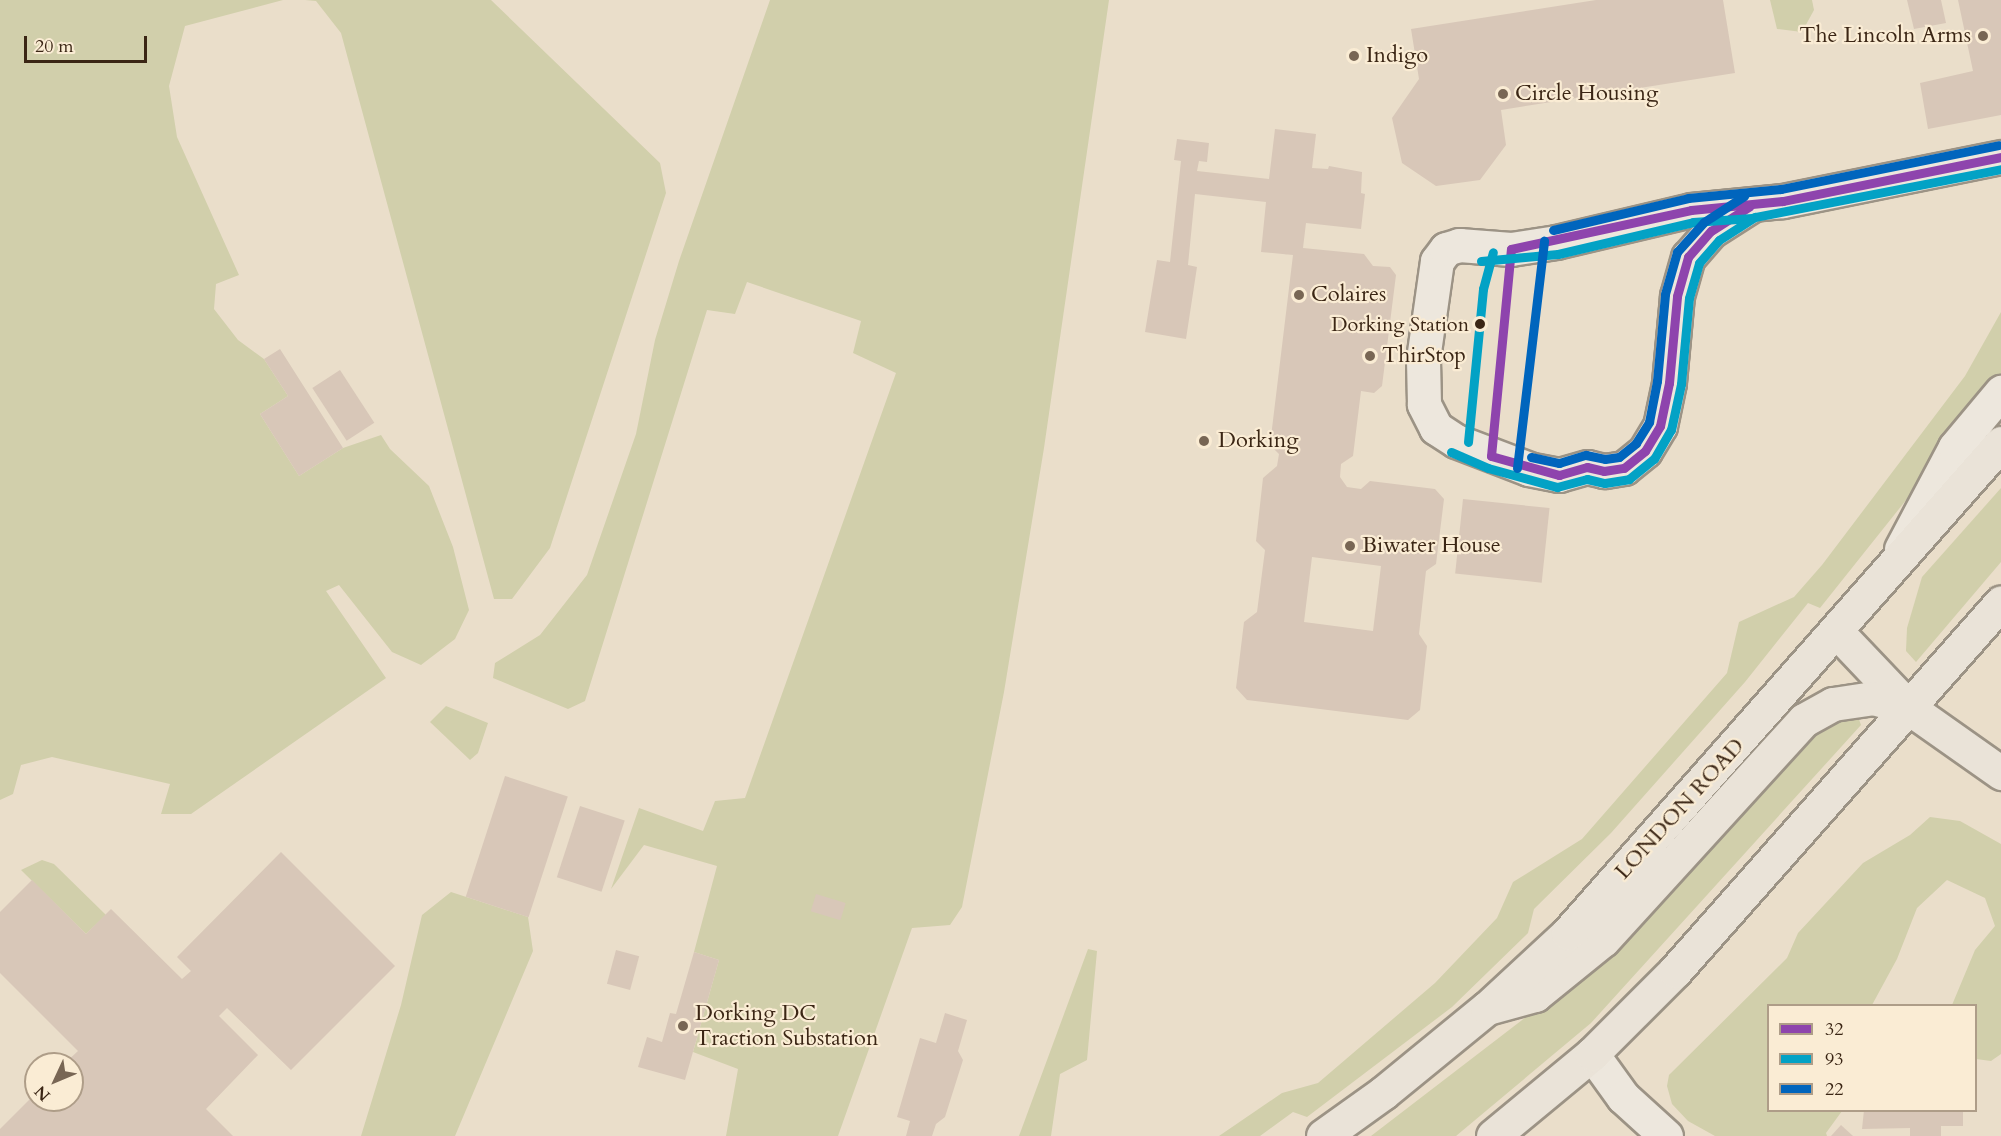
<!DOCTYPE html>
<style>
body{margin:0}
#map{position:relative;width:2001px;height:1136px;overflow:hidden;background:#eadeca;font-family:Cardo,serif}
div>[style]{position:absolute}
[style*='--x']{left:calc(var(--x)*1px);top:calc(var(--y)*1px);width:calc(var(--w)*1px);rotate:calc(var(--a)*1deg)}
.green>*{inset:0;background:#d1cfab}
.building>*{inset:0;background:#d8c7b8;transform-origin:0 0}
.roads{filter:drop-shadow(2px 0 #9c9385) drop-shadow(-2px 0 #9c9385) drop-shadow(0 2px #9c9385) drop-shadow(0 -2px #9c9385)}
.street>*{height:33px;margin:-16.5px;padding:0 16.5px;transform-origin:16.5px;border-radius:16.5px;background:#ede7dd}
.primary>*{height:33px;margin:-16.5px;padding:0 16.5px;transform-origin:16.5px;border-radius:16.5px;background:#eae3d8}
.highway>*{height:33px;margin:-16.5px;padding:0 16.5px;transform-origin:16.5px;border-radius:16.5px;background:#eae3d8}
.bus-1>*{height:9px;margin:-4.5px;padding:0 4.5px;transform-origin:4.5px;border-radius:4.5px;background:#8e44ad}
.bus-2>*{height:9px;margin:-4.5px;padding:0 4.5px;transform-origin:4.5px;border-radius:4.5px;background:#03a2c5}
.bus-3>*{height:9px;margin:-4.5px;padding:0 4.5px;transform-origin:4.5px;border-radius:4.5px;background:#0065bd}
.dots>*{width:16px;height:16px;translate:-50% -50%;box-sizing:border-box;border:3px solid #faecd4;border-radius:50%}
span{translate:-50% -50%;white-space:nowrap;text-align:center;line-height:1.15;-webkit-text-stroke:4.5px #faecd4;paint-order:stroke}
.bus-label{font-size:20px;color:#3b2615}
.right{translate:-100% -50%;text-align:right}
.poi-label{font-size:22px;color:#3b2615}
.left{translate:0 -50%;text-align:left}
.street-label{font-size:22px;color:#3b2615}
.legend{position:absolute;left:1767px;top:1004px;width:210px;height:108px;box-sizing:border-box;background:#faecd4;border:2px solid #ae9d88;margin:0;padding:8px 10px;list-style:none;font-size:18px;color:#3b2615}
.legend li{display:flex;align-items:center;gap:12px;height:30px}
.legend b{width:30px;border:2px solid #ae9d88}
.north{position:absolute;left:24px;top:1052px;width:60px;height:60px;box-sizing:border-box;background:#faecd4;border:2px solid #ae9d88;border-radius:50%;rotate:226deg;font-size:16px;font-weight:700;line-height:24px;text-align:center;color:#3b2615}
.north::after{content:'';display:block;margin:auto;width:21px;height:27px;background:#786654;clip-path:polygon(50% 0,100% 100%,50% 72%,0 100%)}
.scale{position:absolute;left:24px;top:36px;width:123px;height:27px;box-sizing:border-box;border:3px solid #3b2615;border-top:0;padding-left:8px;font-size:18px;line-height:21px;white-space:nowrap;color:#3b2615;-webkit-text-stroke:4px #faecd4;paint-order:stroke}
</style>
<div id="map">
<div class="green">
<div style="clip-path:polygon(0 0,283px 0,185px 26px,169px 86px,177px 137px,239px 275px,216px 284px,214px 309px,238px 340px,264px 359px,288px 396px,260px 414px,299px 476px,343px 448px,381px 435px,390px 449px,429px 486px,453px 547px,469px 610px,455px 639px,421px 665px,392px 652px,339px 585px,326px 591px,386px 678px,191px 814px,161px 814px,170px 784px,52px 757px,21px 765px,13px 794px,0 800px)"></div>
<div style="clip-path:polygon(305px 0,491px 0,660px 163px,666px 193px,550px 548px,512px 599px,494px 599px,341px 33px,316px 1px)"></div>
<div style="clip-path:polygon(770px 0,1109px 0,1044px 448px,1004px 692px,962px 907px,950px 925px,912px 928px,838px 1136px,726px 1136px,738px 1069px,693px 1052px,719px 960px,694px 952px,717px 866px,644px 845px,611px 889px,639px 808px,703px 831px,715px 801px,745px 798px,896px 373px,853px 353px,861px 321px,747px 282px,735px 314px,707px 310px,585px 701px,568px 709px,493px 678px,495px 663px,540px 635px,587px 575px,636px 434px,655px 340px,679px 261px)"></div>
<div style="clip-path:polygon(1770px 0,1812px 0,1814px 10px,1802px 32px,1777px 29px)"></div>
<div style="clip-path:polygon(2001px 312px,2001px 381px,1820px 608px,1808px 603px,1745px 682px,1611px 833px,1534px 909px,1528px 933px,1452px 1007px,1307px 1117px,1293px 1112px,1260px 1136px,1219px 1136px,1282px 1093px,1318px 1083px,1435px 983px,1497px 918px,1513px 882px,1582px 839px,1727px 673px,1739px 622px,1794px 597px,1822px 565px,1965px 376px)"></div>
<div style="clip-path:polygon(2001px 488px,2001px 562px,1916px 662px,1906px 651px,1907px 628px,1922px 577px)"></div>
<div style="clip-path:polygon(446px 706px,488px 723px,478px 753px,470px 760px,430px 722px)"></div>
<div style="clip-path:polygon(1857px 714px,1861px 725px,1591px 1023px,1456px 1136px,1371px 1136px,1599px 961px,1811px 736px,1845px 715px)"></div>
<div style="clip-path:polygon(1930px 817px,1960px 821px,2001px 844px,2001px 1054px,1991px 1061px,1976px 1059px,1976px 1006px,1952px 1005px,1975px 950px,1995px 926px,1985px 898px,1947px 880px,1917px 908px,1897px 959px,1872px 1005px,1768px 1006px,1768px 1110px,1842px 1111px,1826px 1133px,1827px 1136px,1715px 1136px,1688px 1121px,1672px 1104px,1667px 1086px,1669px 1075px,1787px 958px,1798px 933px,1863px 863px,1910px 835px)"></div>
<div style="clip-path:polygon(42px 860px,54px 864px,106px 915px,86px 934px,21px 870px)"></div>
<div style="clip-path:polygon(451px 892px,528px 917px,533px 951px,455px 1136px,361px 1136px,401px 1005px,422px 915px)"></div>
<div style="clip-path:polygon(1088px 949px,1097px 951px,1087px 1060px,1060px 1074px,1051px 1136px,1019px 1136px)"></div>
</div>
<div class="building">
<div style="clip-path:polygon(1596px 0,1723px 0,1735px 73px,1501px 110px,1506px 145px,1480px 180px,1436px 186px,1402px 163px,1392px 118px,1419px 79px,1411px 29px)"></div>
<div style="clip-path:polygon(1907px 0,1941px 0,1946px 23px,1914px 29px)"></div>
<div style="clip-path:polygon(1958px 0,2001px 0,2001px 115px,1928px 129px,1920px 83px,1973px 71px)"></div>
<div style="clip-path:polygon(evenodd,1275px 129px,1316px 134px,1312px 168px,1328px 169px,1329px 166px,1362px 172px,1361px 193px,1365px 194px,1361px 229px,1306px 223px,1303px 248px,1364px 254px,1373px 266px,1390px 267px,1396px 275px,1382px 386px,1374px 393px,1361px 391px,1353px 456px,1341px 464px,1340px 477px,1347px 487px,1361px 489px,1370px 481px,1435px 489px,1444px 499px,1436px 564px,1426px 571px,1419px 634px,1427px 646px,1420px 710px,1408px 720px,1247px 700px,1236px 688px,1244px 622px,1257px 612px,1265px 550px,1256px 541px,1263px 478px,1277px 466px,1279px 454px,1270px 445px,1293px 255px,1261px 252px,1266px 202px,1195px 194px,1188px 265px,1197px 267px,1186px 339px,1145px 332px,1157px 260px,1170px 262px,1181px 161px,1174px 160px,1177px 139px,1209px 143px,1207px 162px,1199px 161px,1197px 171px,1269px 179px,1275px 129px,1312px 557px,1381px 566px,1373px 631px,1304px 622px,1312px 557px)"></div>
<div style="clip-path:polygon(280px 349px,343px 448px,299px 476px,260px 414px,288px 396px,264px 359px)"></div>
<div style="left:340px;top:370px;width:63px;height:33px;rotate:57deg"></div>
<div style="left:1463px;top:499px;width:87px;height:75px;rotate:6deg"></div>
<div style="left:505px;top:776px;width:66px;height:127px;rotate:18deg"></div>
<div style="left:580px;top:806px;width:47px;height:75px;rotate:18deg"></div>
<div style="clip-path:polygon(281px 852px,395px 966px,291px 1070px,227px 1008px,219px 1016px,258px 1055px,206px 1109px,233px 1136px,0 1136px,0 1129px,36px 1093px,36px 1100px,72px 1100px,72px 1064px,64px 1064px,78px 1051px,0 973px,0 912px,32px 880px,86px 934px,111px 909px,182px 979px,191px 971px,177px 957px)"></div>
<div style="left:816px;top:894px;width:31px;height:18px;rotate:17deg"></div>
<div style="left:616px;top:950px;width:24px;height:35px;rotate:15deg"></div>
<div style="clip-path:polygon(694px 952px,719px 960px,685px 1080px,638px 1067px,647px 1037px,662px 1042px,670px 1013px,676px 1014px)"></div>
<div style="clip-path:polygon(945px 1013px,967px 1020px,958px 1051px,963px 1060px,945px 1117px,936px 1124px,932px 1136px,906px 1136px,910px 1121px,897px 1117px,920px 1038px,936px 1043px)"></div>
<div style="clip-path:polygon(1864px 1110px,1963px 1110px,1963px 1126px,1941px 1126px,1941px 1136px,1910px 1136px,1910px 1128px,1862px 1129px)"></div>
<div style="clip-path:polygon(1841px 1125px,1853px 1136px,1831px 1136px)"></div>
</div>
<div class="roads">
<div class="street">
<div style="--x:1750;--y:206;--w:46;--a:147.3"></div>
<div style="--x:1711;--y:231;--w:35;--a:131"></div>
<div style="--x:1688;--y:257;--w:41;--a:105.8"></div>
<div style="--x:1677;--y:296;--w:87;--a:95.3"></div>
<div style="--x:1669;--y:383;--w:44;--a:101.8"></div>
<div style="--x:1660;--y:426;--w:29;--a:121"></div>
<div style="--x:1645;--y:451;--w:27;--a:141"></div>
<div style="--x:1624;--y:468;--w:20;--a:171"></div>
<div style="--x:1604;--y:471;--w:17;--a:-167"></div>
<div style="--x:1587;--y:467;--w:29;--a:164"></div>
<div style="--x:1559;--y:475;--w:31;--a:-169"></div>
<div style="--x:1529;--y:469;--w:78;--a:-159"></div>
<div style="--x:1456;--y:441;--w:24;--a:-147"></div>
<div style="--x:1436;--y:428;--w:27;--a:-117"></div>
<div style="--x:1424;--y:404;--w:45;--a:-91.3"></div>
<div style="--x:1423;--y:359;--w:99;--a:-81.9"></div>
<div style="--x:1437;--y:261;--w:15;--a:-53"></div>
<div style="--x:1446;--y:249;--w:14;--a:-17"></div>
<div style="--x:1459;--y:245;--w:52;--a:4.4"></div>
<div style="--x:1511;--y:249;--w:46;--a:-8.8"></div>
<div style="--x:1556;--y:242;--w:139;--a:-13.3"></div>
<div style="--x:1691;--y:210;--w:92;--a:-5.6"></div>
<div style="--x:1783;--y:201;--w:222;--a:-11.4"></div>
<div style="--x:1901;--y:549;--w:115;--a:-62.1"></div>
<div style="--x:1955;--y:447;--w:72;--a:-50.1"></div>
<div style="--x:1592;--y:1054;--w:53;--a:54.2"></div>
<div style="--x:1623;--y:1097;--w:58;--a:42.2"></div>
</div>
<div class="primary">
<div style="--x:1837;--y:632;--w:105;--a:46.5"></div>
<div style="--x:1909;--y:708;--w:113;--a:35.2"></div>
<div style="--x:1487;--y:1008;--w:50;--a:-15.2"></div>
<div style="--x:1535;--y:995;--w:87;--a:-39"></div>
<div style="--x:1603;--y:940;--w:298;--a:-47.6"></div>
<div style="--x:1804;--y:720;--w:33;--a:-29"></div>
<div style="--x:1833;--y:704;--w:40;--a:-8.5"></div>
<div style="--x:1873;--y:698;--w:37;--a:16"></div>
</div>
<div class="highway">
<div style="--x:1323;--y:1136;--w:74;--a:-35.6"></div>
<div style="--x:1383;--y:1093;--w:134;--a:-39.3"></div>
<div style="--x:1487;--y:1008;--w:110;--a:-42.8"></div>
<div style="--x:1568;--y:933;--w:654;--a:-48.53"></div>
<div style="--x:1493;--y:1136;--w:129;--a:-39.6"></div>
<div style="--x:1592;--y:1054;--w:117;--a:-45"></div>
<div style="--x:1675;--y:971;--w:492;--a:-48.5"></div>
</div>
</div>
<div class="bus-1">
<div style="--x:1511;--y:249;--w:184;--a:-12.2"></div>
<div style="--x:1691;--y:210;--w:92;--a:-5.6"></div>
<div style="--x:1783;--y:201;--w:222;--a:-11.4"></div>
<div style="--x:1491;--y:456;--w:71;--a:15.6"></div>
<div style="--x:1559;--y:475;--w:29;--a:-16"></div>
<div style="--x:1587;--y:467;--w:17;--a:13"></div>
<div style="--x:1604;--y:471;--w:20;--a:-9"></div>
<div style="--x:1624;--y:468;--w:27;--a:-39"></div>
<div style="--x:1645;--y:451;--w:29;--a:-59"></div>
<div style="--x:1660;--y:426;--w:44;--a:-78.2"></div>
<div style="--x:1669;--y:383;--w:87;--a:-84.7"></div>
<div style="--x:1677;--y:296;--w:41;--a:-74.2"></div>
<div style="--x:1688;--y:257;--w:35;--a:-49"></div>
<div style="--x:1711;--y:231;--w:46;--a:-32.7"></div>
<div style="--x:1491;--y:456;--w:208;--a:-84.5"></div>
</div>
<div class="bus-2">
<div style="--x:1481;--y:261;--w:77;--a:-5.2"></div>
<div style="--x:1558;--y:254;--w:139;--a:-13.3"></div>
<div style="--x:1693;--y:222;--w:59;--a:-3.9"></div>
<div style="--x:1468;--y:442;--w:154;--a:-84.4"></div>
<div style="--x:1483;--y:289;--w:38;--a:-75"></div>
<div style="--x:1451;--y:452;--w:40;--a:23.4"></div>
<div style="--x:1488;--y:468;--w:72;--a:15.4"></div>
<div style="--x:1557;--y:487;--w:31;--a:-15"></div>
<div style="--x:1587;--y:479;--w:18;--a:13"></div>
<div style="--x:1605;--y:483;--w:24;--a:-9"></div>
<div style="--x:1629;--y:479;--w:32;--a:-39"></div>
<div style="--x:1654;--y:459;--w:34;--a:-60"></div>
<div style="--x:1671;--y:430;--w:47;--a:-77.7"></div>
<div style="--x:1681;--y:384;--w:86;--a:-84.7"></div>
<div style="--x:1689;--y:298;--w:36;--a:-74"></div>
<div style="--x:1699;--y:263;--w:30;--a:-49"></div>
<div style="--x:1719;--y:240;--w:43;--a:-32.6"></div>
<div style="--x:1755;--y:217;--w:251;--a:-11"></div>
</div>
<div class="bus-3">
<div style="--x:1553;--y:230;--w:139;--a:-13.3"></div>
<div style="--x:1688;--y:198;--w:93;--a:-5.5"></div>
<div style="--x:1781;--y:189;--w:222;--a:-11.4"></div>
<div style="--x:1531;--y:457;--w:29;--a:12"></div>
<div style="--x:1559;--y:463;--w:28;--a:-17"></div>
<div style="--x:1586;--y:455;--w:19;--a:12"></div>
<div style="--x:1605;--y:459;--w:14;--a:-8"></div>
<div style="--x:1619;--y:457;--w:22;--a:-39"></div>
<div style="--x:1636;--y:443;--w:25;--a:-58"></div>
<div style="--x:1649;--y:422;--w:42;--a:-79"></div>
<div style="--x:1657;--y:381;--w:87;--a:-84.7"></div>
<div style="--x:1665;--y:294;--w:44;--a:-74.1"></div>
<div style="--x:1677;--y:252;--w:40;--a:-48"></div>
<div style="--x:1704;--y:222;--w:48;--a:-33"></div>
<div style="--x:1517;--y:468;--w:229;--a:-83.2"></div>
</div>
<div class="dots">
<div style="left:1983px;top:36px;background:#786654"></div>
<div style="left:1354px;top:56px;background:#786654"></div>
<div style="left:1503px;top:94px;background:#786654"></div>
<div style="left:1299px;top:295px;background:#786654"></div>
<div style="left:1480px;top:324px;background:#3b2615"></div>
<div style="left:1370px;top:356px;background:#786654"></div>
<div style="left:1204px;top:441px;background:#786654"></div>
<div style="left:1350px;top:546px;background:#786654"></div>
<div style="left:683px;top:1026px;background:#786654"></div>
</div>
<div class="bus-label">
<span class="right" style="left:1469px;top:324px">Dorking Station</span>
</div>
<div class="poi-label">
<span class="right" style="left:1971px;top:36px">The Lincoln Arms</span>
<span class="left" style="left:1366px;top:56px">Indigo</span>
<span class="left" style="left:1515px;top:94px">Circle Housing</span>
<span class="left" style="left:1311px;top:295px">Colaires</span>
<span class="left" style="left:1382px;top:356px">ThirStop</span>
<span class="left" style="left:1218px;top:441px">Dorking</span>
<span class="left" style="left:1362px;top:546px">Biwater House</span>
<span class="left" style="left:695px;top:1026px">Dorking DC<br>Traction Substation</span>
</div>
<div class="street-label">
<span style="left:1680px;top:809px;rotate:-48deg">LONDON ROAD</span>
</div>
<ul class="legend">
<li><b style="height:8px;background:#8e44ad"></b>32</li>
<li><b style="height:8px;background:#03a2c5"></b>93</li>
<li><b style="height:8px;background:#0065bd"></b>22</li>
</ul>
<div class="north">N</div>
<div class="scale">20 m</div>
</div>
